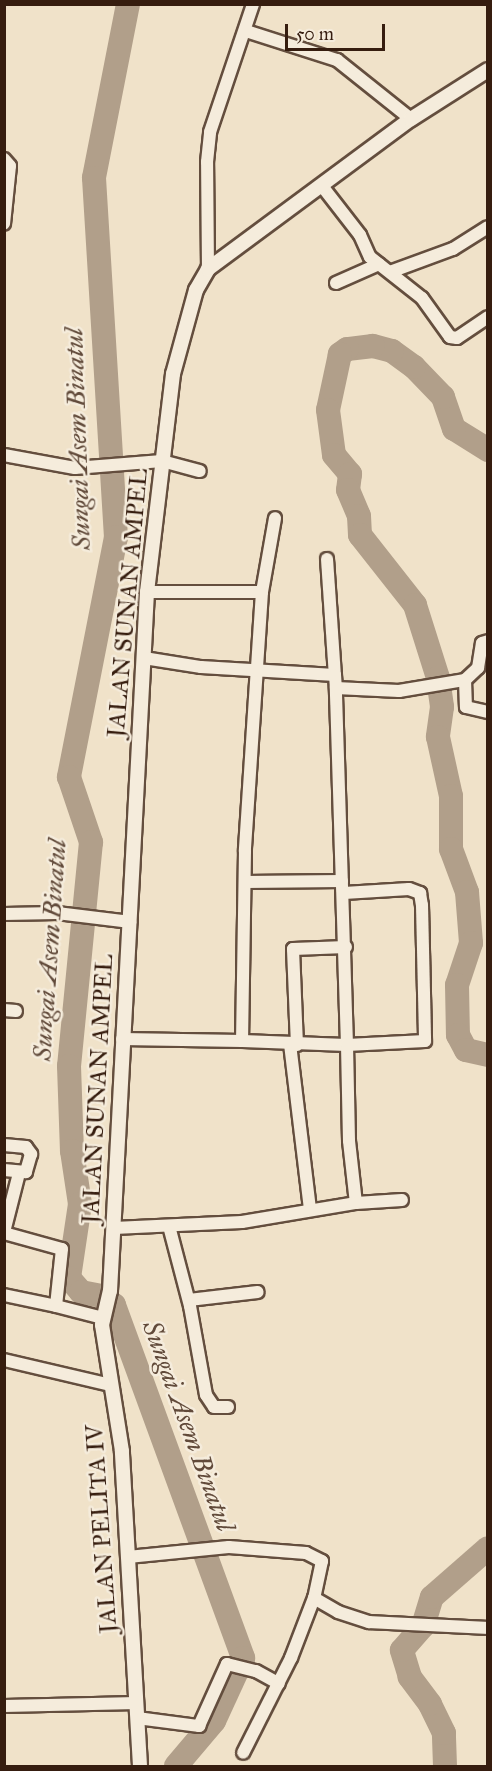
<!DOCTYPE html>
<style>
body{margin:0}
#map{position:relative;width:492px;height:1771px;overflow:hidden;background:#f0e2c9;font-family:"IM FELL Great Primer",serif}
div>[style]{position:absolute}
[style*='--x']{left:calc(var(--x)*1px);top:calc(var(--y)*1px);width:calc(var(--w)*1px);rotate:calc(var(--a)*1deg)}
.river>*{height:24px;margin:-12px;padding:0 12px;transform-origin:12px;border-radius:12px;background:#b19f8a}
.roads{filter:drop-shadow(2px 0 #644e3e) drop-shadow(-2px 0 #644e3e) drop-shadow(0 2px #644e3e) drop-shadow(0 -2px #644e3e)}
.minor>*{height:12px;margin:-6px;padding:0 6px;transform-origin:6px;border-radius:6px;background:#f5ecdc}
.tertiary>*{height:14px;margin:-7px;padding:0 7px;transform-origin:7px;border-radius:7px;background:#f5ecdc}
span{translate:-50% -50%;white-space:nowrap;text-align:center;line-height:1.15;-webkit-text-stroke:5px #f5ecdc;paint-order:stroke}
.street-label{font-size:24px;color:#361d0f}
.water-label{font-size:26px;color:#614a3a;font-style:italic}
.frame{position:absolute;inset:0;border:6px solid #361d0f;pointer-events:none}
.scale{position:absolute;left:285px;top:24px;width:100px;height:27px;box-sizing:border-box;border:3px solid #361d0f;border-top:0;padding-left:8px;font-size:18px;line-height:21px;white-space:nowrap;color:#361d0f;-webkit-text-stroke:4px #f5ecdc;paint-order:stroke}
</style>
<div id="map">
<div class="river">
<div style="--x:128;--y:4;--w:177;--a:101.1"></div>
<div style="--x:94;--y:178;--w:360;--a:86.5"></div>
<div style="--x:116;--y:537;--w:245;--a:101.1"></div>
<div style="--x:69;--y:777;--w:69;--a:71.3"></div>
<div style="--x:91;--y:842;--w:225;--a:95.6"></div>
<div style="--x:69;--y:1066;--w:85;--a:88"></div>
<div style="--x:72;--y:1151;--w:54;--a:81.4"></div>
<div style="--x:80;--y:1204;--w:75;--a:98.5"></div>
<div style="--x:69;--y:1278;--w:18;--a:49"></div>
<div style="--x:81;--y:1292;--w:21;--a:11"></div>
<div style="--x:102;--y:1296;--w:15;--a:37"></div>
<div style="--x:114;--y:1305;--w:376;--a:69.9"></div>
<div style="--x:243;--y:1658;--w:69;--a:114.7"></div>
<div style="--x:214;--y:1721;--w:59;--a:130.2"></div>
<div style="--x:488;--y:450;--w:40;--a:-148"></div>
<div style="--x:454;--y:429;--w:34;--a:-109"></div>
<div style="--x:443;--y:397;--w:42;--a:-134"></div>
<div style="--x:414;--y:367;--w:27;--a:-144"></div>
<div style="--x:392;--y:351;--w:20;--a:-165"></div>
<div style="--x:373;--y:346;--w:26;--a:173"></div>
<div style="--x:347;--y:349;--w:9;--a:144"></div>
<div style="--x:340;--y:354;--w:57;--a:102.1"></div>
<div style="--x:328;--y:410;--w:45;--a:82.4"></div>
<div style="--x:334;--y:455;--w:25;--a:50"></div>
<div style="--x:350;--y:474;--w:16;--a:97"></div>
<div style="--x:348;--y:490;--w:28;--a:67"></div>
<div style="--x:359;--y:516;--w:19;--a:87"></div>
<div style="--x:360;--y:535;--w:89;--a:51.8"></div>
<div style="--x:415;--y:605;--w:77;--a:72.5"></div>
<div style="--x:438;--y:678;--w:29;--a:82"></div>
<div style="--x:442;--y:707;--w:30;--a:98"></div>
<div style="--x:438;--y:737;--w:60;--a:77.6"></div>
<div style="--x:451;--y:796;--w:53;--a:90"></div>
<div style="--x:451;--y:849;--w:46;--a:69.6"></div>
<div style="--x:467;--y:892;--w:51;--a:85.5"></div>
<div style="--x:471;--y:943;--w:44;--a:108.4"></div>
<div style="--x:457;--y:985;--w:50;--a:88.9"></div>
<div style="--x:458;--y:1035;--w:17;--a:62"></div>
<div style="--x:466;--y:1050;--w:23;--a:13"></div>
<div style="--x:445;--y:1766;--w:33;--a:-92"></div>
<div style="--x:444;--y:1733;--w:32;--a:-116"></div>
<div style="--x:430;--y:1704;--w:34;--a:-127"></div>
<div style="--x:410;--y:1677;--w:28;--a:-107"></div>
<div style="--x:402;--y:1650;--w:32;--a:-49"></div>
<div style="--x:423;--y:1626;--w:30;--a:-73"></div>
<div style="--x:432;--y:1597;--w:74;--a:-41.2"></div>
</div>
<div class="roads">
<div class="minor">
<div style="--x:246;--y:31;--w:96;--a:17.7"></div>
<div style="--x:337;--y:60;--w:95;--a:38.6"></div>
<div style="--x:4;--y:159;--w:9;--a:49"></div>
<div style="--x:10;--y:166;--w:58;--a:95.9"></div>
<div style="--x:322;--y:186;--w:62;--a:52.2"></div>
<div style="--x:360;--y:235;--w:24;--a:66"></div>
<div style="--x:370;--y:257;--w:66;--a:38.3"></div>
<div style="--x:422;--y:298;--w:48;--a:54.3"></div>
<div style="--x:450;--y:337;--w:7;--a:8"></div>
<div style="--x:457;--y:338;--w:37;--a:-34"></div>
<div style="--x:208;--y:269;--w:107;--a:-90.5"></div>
<div style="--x:207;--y:162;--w:30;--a:-84"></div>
<div style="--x:210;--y:132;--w:135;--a:-71.4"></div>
<div style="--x:390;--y:272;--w:67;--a:-20.1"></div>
<div style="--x:453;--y:249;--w:41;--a:-32.2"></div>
<div style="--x:336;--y:283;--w:47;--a:-23.8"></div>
<div style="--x:4;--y:455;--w:72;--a:10.4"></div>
<div style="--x:75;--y:468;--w:87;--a:-4.6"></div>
<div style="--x:162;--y:461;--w:39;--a:15"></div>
<div style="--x:327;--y:559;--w:116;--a:86.1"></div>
<div style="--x:147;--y:592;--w:115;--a:0"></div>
<div style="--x:262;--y:592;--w:75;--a:-80"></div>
<div style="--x:262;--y:592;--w:260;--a:93.8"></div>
<div style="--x:245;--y:851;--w:190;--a:90.9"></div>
<div style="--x:242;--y:1041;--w:105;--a:2.2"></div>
<div style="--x:347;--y:1045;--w:357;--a:-91.8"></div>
<div style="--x:144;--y:658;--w:58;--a:9"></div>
<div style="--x:201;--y:667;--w:134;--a:3.4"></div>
<div style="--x:335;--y:675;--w:13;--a:86"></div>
<div style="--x:336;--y:688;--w:63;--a:2.7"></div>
<div style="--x:399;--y:691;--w:67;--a:-9.5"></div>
<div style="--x:465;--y:680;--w:18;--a:-43"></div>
<div style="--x:478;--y:668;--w:25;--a:-81"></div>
<div style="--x:482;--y:643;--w:6;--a:-18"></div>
<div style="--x:465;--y:680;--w:27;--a:88"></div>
<div style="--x:466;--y:707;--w:23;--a:13"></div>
<div style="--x:245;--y:882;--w:97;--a:-0.6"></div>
<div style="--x:344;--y:893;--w:65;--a:-3.5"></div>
<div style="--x:409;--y:889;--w:12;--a:20"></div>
<div style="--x:420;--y:893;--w:12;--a:81"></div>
<div style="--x:422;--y:905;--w:136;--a:88.7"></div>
<div style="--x:425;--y:1041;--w:78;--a:177.1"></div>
<div style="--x:347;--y:1045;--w:96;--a:88.8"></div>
<div style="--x:349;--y:1141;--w:62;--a:83.6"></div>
<div style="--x:4;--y:914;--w:53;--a:-1.1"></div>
<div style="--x:57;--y:913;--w:74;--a:7"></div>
<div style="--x:4;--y:1010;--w:12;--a:5"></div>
<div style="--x:122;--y:1039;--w:120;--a:1"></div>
<div style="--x:290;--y:1044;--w:167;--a:83.1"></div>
<div style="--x:297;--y:1045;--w:96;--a:-92.4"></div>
<div style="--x:293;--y:949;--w:53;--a:-2.2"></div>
<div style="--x:4;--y:1145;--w:22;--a:5"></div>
<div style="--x:26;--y:1147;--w:9;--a:54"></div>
<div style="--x:31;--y:1154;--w:19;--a:106"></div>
<div style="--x:26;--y:1172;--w:22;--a:-175"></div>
<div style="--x:169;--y:1226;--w:83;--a:75.3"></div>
<div style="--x:190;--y:1306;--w:90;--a:79.8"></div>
<div style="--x:206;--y:1395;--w:14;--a:56"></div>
<div style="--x:214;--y:1407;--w:14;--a:0"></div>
<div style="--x:114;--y:1228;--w:128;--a:-2.7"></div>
<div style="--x:242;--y:1222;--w:116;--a:-9.5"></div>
<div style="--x:356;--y:1203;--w:46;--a:-3.7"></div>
<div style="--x:4;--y:1232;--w:61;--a:-75.7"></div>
<div style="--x:4;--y:1233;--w:60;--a:15.4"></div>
<div style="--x:62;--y:1249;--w:57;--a:96"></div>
<div style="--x:56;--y:1306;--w:49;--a:14.3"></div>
<div style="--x:4;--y:1295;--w:53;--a:11.9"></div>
<div style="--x:189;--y:1300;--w:69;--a:-6.6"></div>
<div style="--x:4;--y:1360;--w:110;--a:13.2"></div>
<div style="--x:128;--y:1557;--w:101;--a:-5.7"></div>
<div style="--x:229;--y:1547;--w:77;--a:4.5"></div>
<div style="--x:306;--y:1553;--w:18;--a:27"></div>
<div style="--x:322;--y:1561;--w:38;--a:102"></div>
<div style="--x:314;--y:1598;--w:64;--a:111"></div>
<div style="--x:291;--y:1658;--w:106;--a:116.8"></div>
<div style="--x:314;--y:1598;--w:28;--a:30"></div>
<div style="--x:338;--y:1612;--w:33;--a:18"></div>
<div style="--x:369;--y:1622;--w:119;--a:2.9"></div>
<div style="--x:4;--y:1706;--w:133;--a:-1.3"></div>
<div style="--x:137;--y:1718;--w:63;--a:7.4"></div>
<div style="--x:199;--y:1726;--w:68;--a:-65.7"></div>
<div style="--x:227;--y:1664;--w:30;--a:14"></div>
<div style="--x:256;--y:1671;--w:26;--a:29"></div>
</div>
<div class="tertiary">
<div style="--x:140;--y:1766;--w:316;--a:-93.3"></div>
<div style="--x:122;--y:1451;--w:128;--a:-99"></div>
<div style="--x:102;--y:1325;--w:35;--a:-77"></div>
<div style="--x:110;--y:1291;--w:700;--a:-86.97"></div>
<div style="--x:147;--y:592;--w:220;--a:-83.2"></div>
<div style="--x:173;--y:374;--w:87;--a:-74.7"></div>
<div style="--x:196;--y:290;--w:24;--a:-60"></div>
<div style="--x:208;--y:269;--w:252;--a:-36.5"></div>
<div style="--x:411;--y:119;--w:91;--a:-32.5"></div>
</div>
</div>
<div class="street-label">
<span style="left:128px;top:603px;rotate:-85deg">JALAN SUNAN AMPEL</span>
<span style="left:98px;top:1089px;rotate:-87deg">JALAN SUNAN AMPEL</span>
<span style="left:102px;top:1529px;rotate:-94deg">JALAN PELITA IV</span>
</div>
<div class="water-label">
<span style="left:78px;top:439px;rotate:-92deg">Sungai Asem Binatul</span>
<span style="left:50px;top:950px;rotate:-86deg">Sungai Asem Binatul</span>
<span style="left:188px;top:1426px;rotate:70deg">Sungai Asem Binatul</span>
</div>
<div class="frame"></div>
<div class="scale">50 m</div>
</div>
